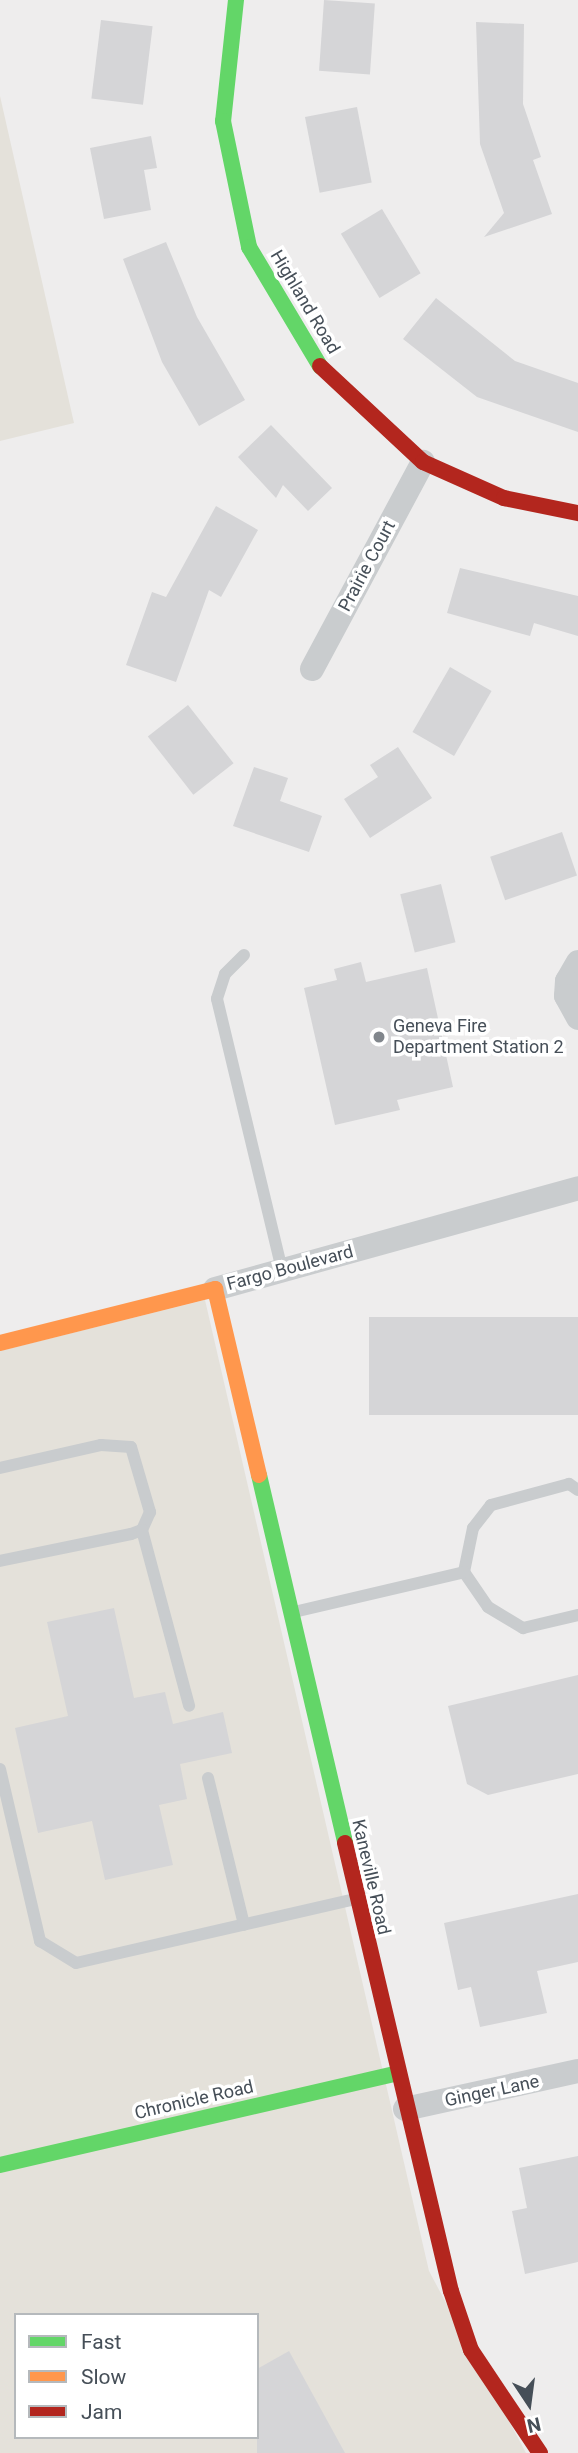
<!DOCTYPE html>
<style>
body{margin:0}
#map{position:relative;width:578px;height:2453px;overflow:hidden;background:#eeeded;font-family:Roboto,sans-serif}
div>[style]{position:absolute}
[style*='--x']{left:calc(var(--x)*1px);top:calc(var(--y)*1px);width:calc(var(--w)*1px);rotate:calc(var(--a)*1deg)}
.commercial>*{inset:0;background:#e4e1da}
.building>*{inset:0;background:#d5d5d7;transform-origin:0 0}
.lane>*{height:12px;margin:-6px;padding:0 6px;transform-origin:6px;border-radius:6px;background:#c9ccce}
.street>*{height:24px;margin:-12px;padding:0 12px;transform-origin:12px;border-radius:12px;background:#c9ccce}
.fast>*{height:16px;margin:-8px;padding:0 8px;transform-origin:8px;border-radius:8px;background:#63d668}
.slow>*{height:16px;margin:-8px;padding:0 8px;transform-origin:8px;border-radius:8px;background:#ff974d}
.jam>*{height:16px;margin:-8px;padding:0 8px;transform-origin:8px;border-radius:8px;background:#b3261e}
.dots>*{width:19px;height:19px;translate:-50% -50%;box-sizing:border-box;border:4px solid #fff;border-radius:50%}
span{translate:-50% -50%;white-space:nowrap;text-align:center;line-height:1.15;-webkit-text-stroke:7px #fff;paint-order:stroke}
.street-label{font-size:18px;color:#464f58}
.poi-label{font-size:18px;color:#464f58}
.left{translate:0 -50%;text-align:left}
.legend{position:absolute;left:14px;top:2313px;width:245px;height:126px;box-sizing:border-box;background:#fff;border:2px solid #b5b9bc;margin:0;padding:9px 12px;list-style:none;font-size:21px;color:#464f58}
.legend li{display:flex;align-items:center;gap:14px;height:35px}
.legend b{width:35px;border:2px solid #b5b9bc}
.north{position:absolute;left:494px;top:2369px;width:70px;height:70px;-webkit-text-stroke:5px #fff;paint-order:stroke;rotate:167deg;font-size:19px;font-weight:700;line-height:28px;text-align:center;color:#464f58}
.north::after{content:'';display:block;margin:auto;width:24px;height:32px;background:#464f58;clip-path:polygon(50% 0,100% 100%,50% 72%,0 100%)}
</style>
<div id="map">
<div class="commercial">
<div style="clip-path:polygon(0 96px,74px 423px,0 441px)"></div>
<div style="clip-path:polygon(evenodd,205px 1300px,429px 2271px,526px 2453px,0 2453px,0 1351px,205px 1300px,16px 2315px,257px 2315px,257px 2437px,16px 2437px,16px 2315px)"></div>
</div>
<div class="building">
<div style="left:324px;top:0;width:51px;height:71px;rotate:4deg"></div>
<div style="left:101px;top:20px;width:52px;height:79px;rotate:7deg"></div>
<div style="clip-path:polygon(476px 22px,524px 24px,523px 104px,541px 157px,533px 160px,552px 214px,484px 237px,504px 213px,480px 144px)"></div>
<div style="left:357px;top:107px;width:77px;height:53px;rotate:79deg"></div>
<div style="clip-path:polygon(151px 136px,157px 168px,144px 170px,151px 210px,104px 219px,90px 148px)"></div>
<div style="left:382px;top:209px;width:75px;height:48px;rotate:59deg"></div>
<div style="clip-path:polygon(166px 242px,197px 317px,245px 400px,199px 426px,162px 362px,123px 259px)"></div>
<div style="clip-path:polygon(436px 298px,515px 361px,578px 383px,578px 432px,477px 397px,403px 339px)"></div>
<div style="clip-path:polygon(271px 425px,332px 488px,308px 511px,283px 485px,276px 498px,238px 457px)"></div>
<div style="clip-path:polygon(216px 506px,258px 530px,221px 597px,209px 590px,176px 682px,126px 665px,152px 592px,166px 597px)"></div>
<div style="clip-path:polygon(460px 568px,578px 596px,578px 636px,534px 623px,530px 636px,447px 613px)"></div>
<div style="left:450px;top:667px;width:48px;height:75px;rotate:30deg"></div>
<div style="left:188px;top:705px;width:74px;height:51px;rotate:52deg"></div>
<div style="clip-path:polygon(398px 747px,432px 798px,370px 838px,344px 799px,378px 777px,370px 765px)"></div>
<div style="clip-path:polygon(254px 767px,288px 778px,280px 801px,322px 816px,309px 852px,233px 826px)"></div>
<div style="left:562px;top:832px;width:46px;height:76px;rotate:71deg"></div>
<div style="left:441px;top:884px;width:60px;height:42px;rotate:76deg"></div>
<div style="clip-path:polygon(361px 962px,366px 982px,427px 968px,453px 1087px,397px 1100px,400px 1110px,335px 1125px,304px 988px,337px 980px,334px 969px)"></div>
<div style="left:578px;top:1317px;width:98px;height:209px;rotate:90deg"></div>
<div style="clip-path:polygon(114px 1608px,134px 1698px,165px 1692px,173px 1724px,223px 1712px,232px 1753px,180px 1764px,187px 1799px,159px 1805px,173px 1865px,105px 1880px,92px 1821px,38px 1833px,15px 1728px,68px 1716px,47px 1622px)"></div>
<div style="clip-path:polygon(578px 1675px,578px 1774px,488px 1795px,467px 1784px,448px 1706px)"></div>
<div style="clip-path:polygon(578px 1894px,578px 1962px,537px 1971px,547px 2013px,480px 2027px,471px 1987px,458px 1990px,444px 1923px)"></div>
<div style="clip-path:polygon(578px 2156px,578px 2262px,525px 2274px,512px 2211px,527px 2208px,519px 2168px)"></div>
<div style="clip-path:polygon(289px 2351px,345px 2453px,257px 2453px,257px 2369px)"></div>
</div>
<div class="lane">
<div style="--x:244;--y:955;--w:27;--a:135"></div>
<div style="--x:225;--y:974;--w:26;--a:108"></div>
<div style="--x:217;--y:999;--w:279;--a:76.5"></div>
<div style="--x:0;--y:1468;--w:104;--a:-12.8"></div>
<div style="--x:101;--y:1445;--w:30;--a:4"></div>
<div style="--x:131;--y:1447;--w:68;--a:73.7"></div>
<div style="--x:150;--y:1512;--w:20;--a:114"></div>
<div style="--x:142;--y:1530;--w:12;--a:160"></div>
<div style="--x:131;--y:1534;--w:134;--a:168.4"></div>
<div style="--x:578;--y:1490;--w:11;--a:-146"></div>
<div style="--x:569;--y:1484;--w:81;--a:164.9"></div>
<div style="--x:491;--y:1505;--w:29;--a:128"></div>
<div style="--x:473;--y:1528;--w:45;--a:101.6"></div>
<div style="--x:464;--y:1572;--w:42;--a:55.6"></div>
<div style="--x:488;--y:1607;--w:41;--a:31"></div>
<div style="--x:523;--y:1628;--w:57;--a:-13.3"></div>
<div style="--x:142;--y:1530;--w:182;--a:75"></div>
<div style="--x:294;--y:1612;--w:175;--a:-13.2"></div>
<div style="--x:0;--y:1769;--w:177;--a:76.9"></div>
<div style="--x:40;--y:1941;--w:42;--a:31.4"></div>
<div style="--x:76;--y:1963;--w:287;--a:-12.9"></div>
<div style="--x:208;--y:1778;--w:151;--a:76.2"></div>
</div>
<div class="street">
<div style="--x:312;--y:669;--w:235;--a:-61.8"></div>
<div style="--x:578;--y:962;--w:22;--a:120"></div>
<div style="--x:567;--y:981;--w:15;--a:94"></div>
<div style="--x:566;--y:996;--w:25;--a:61"></div>
<div style="--x:215;--y:1289;--w:377;--a:-15.5"></div>
<div style="--x:405;--y:2109;--w:177;--a:-12.4"></div>
</div>
<div class="fast">
<div style="--x:236;--y:0;--w:122;--a:96.1"></div>
<div style="--x:223;--y:121;--w:129;--a:78.3"></div>
<div style="--x:249;--y:247;--w:139;--a:59.2"></div>
<div style="--x:259;--y:1475;--w:378;--a:76.8"></div>
<div style="--x:0;--y:2165;--w:408;--a:-13"></div>
</div>
<div class="slow">
<div style="--x:0;--y:1343;--w:222;--a:-14.1"></div>
<div style="--x:215;--y:1289;--w:191;--a:76.7"></div>
</div>
<div class="jam">
<div style="--x:320;--y:366;--w:141;--a:43"></div>
<div style="--x:423;--y:462;--w:89;--a:24"></div>
<div style="--x:504;--y:498;--w:76;--a:11.5"></div>
<div style="--x:345;--y:1843;--w:460;--a:76.7"></div>
<div style="--x:451;--y:2291;--w:62;--a:71.3"></div>
<div style="--x:471;--y:2350;--w:124;--a:56.2"></div>
</div>
<div class="dots">
<div style="left:379px;top:1037px;background:#81868c"></div>
</div>
<div class="street-label">
<span style="left:305px;top:302px;rotate:59deg">Highland Road</span>
<span style="left:367px;top:566px;rotate:-62deg">Prairie Court</span>
<span style="left:290px;top:1268px;rotate:-15deg">Fargo Boulevard</span>
<span style="left:371px;top:1877px;rotate:77deg">Kaneville Road</span>
<span style="left:492px;top:2091px;rotate:-12deg">Ginger Lane</span>
<span style="left:194px;top:2100px;rotate:-13deg">Chronicle Road</span>
</div>
<div class="poi-label">
<span class="left" style="left:393px;top:1037px">Geneva Fire<br>Department Station 2</span>
</div>
<ul class="legend">
<li><b style="height:9px;background:#63d668"></b>Fast</li>
<li><b style="height:9px;background:#ff974d"></b>Slow</li>
<li><b style="height:9px;background:#b3261e"></b>Jam</li>
</ul>
<div class="north">N</div>
</div>
